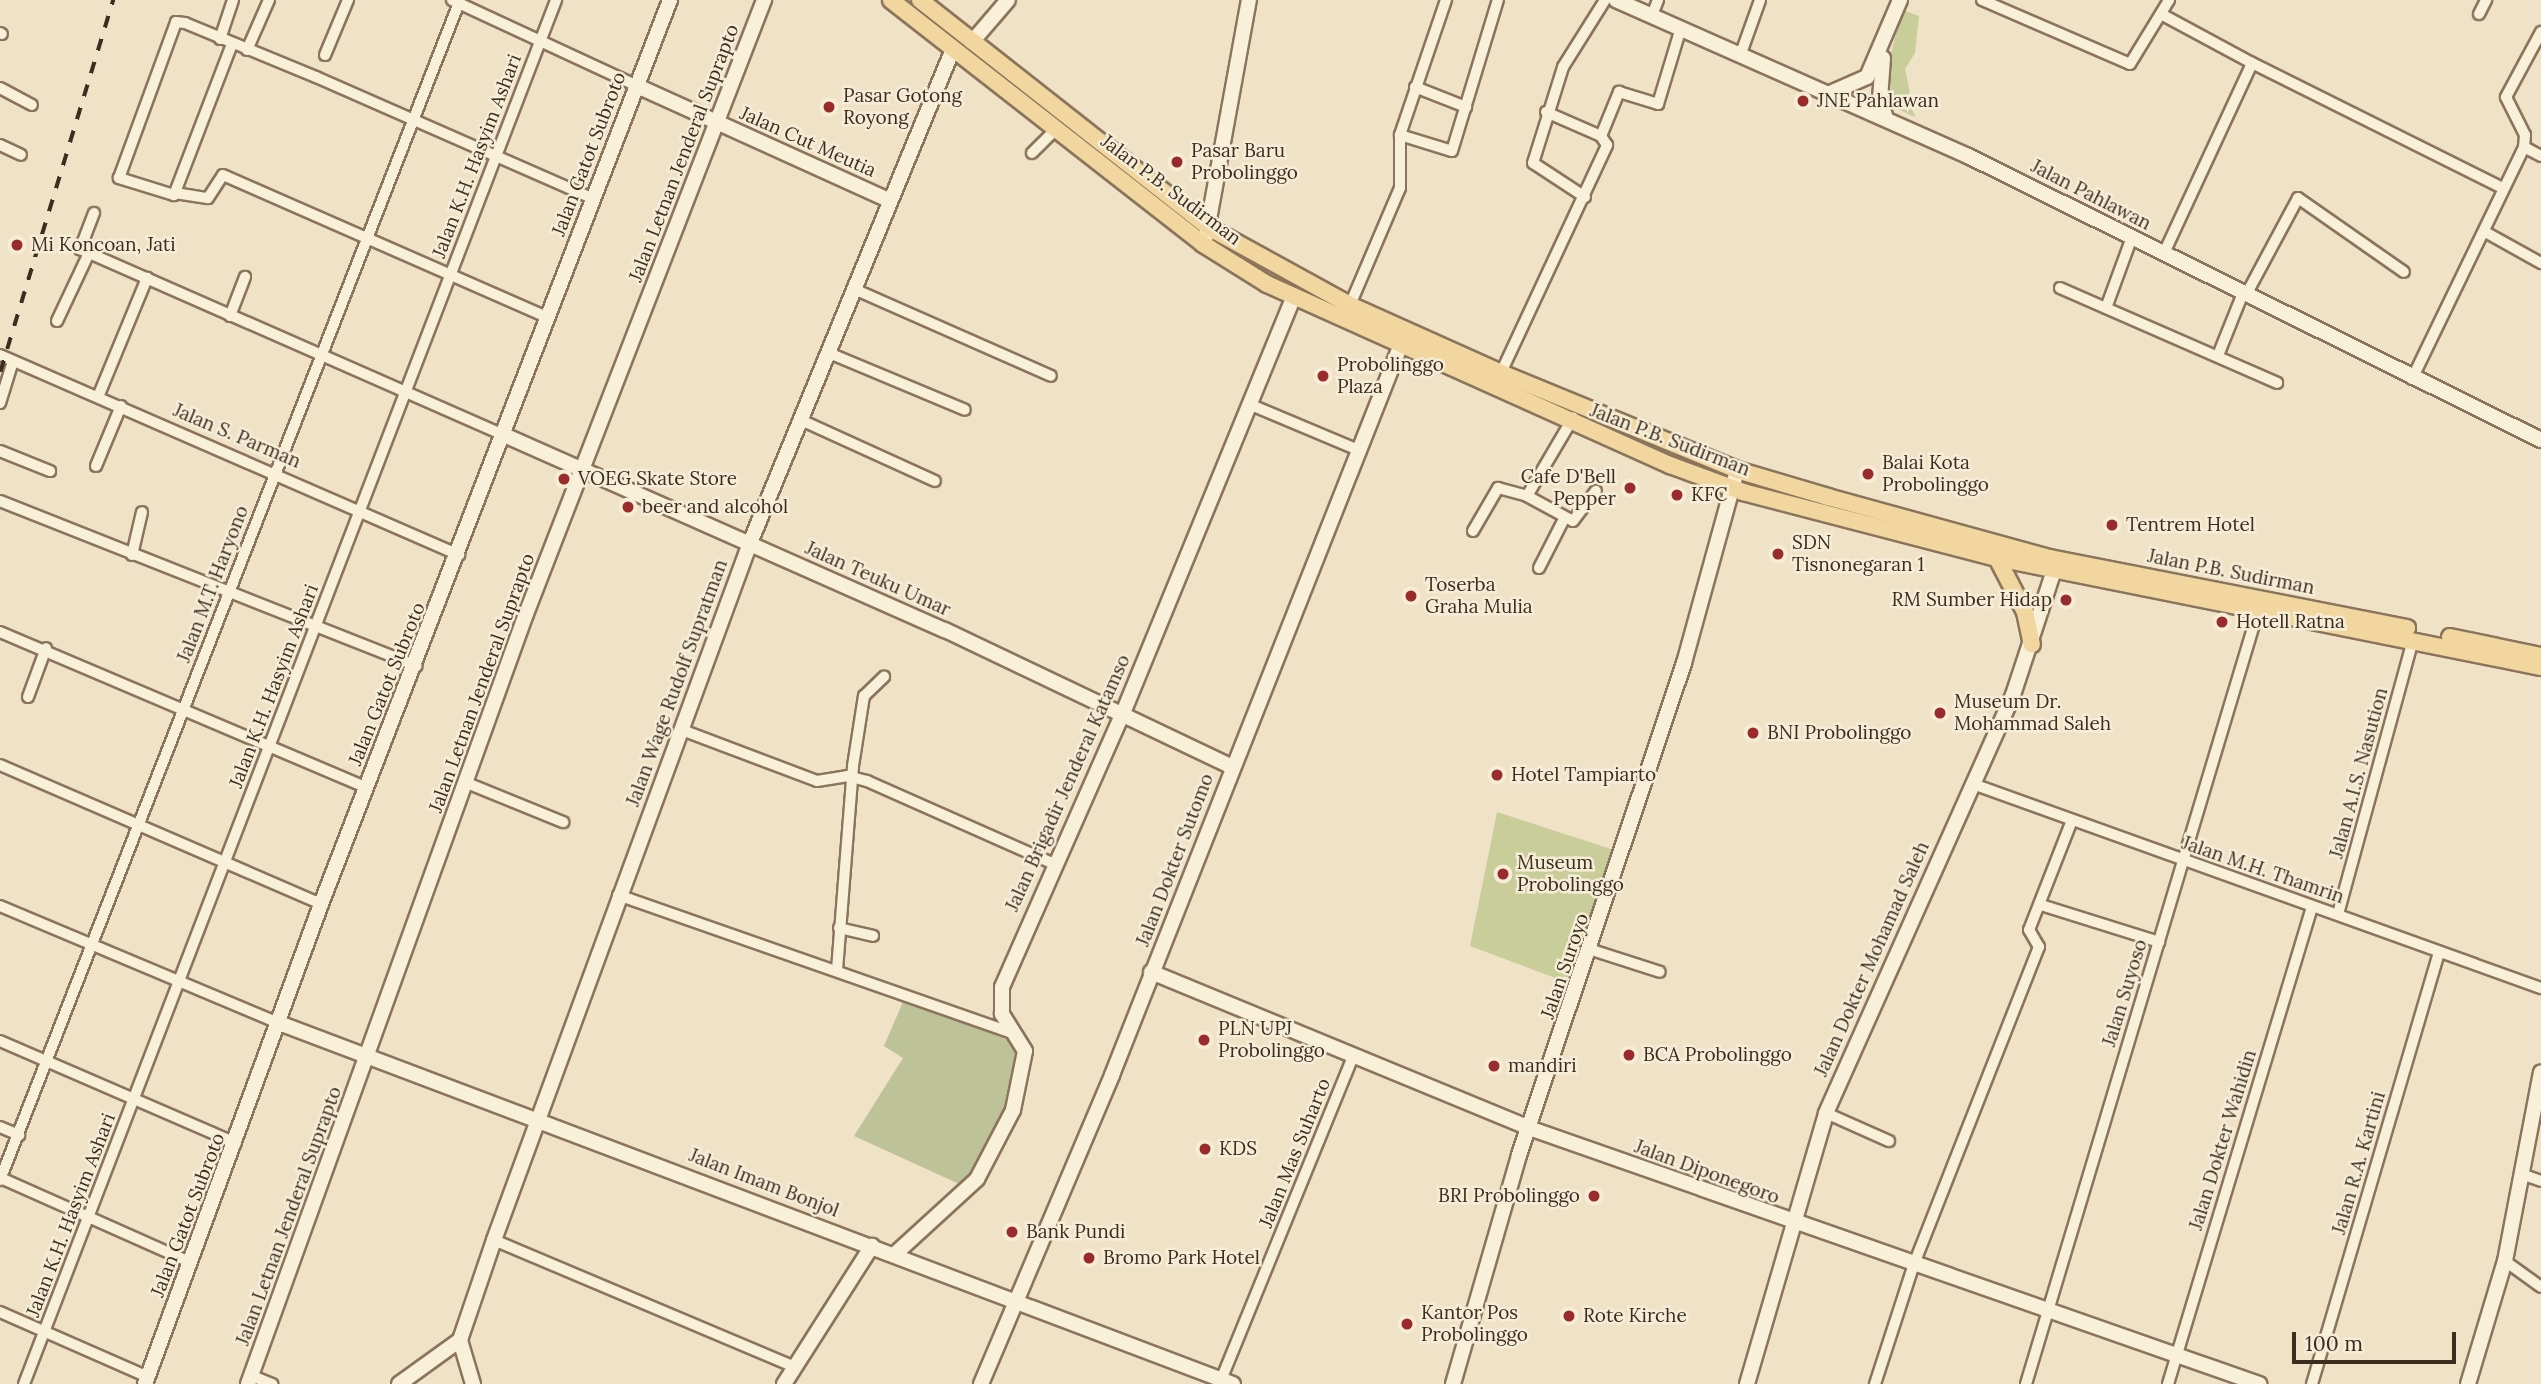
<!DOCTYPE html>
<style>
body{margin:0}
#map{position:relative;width:2541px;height:1384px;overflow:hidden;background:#efe2c7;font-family:Lora,serif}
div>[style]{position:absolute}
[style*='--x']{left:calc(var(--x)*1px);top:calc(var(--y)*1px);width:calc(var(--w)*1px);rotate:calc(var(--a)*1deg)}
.green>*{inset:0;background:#c8cd9a}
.cemetery>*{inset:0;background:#bec299}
.roads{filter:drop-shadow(2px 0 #8b745c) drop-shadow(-2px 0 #8b745c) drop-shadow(0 2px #8b745c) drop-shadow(0 -2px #8b745c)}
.street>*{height:10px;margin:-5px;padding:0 5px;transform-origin:5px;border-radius:5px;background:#f9f0da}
.secondary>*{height:14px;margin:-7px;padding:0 7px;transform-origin:7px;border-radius:7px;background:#f9f0da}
.primary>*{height:16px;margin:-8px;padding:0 8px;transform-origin:8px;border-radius:8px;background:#f1d79f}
.rail>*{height:3.5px;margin-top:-1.75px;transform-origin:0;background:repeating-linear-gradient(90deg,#3b2d20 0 12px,transparent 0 24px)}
.dots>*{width:19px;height:19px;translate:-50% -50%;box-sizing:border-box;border:4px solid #f6edd7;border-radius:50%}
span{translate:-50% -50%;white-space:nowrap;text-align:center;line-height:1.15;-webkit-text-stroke:5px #f6edd7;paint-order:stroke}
.poi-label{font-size:19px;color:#3b2d20}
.left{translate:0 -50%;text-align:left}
.right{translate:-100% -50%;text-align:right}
.street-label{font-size:19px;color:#3b2d20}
.scale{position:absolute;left:2292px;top:1332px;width:164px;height:32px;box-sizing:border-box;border:4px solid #3b2d20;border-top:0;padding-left:9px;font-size:21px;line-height:24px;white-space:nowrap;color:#3b2d20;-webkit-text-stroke:5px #f6edd7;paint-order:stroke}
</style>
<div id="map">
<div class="green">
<div style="clip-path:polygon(1902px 10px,1919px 16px,1915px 53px,1905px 69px,1915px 117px,1893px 107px,1883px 85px)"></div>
<div style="clip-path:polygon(1497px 812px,1617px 851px,1574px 985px,1470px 946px)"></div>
</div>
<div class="cemetery">
<div style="clip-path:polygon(905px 997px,1022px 1046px,1023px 1076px,968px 1188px,854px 1136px,903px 1058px,884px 1046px)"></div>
</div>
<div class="roads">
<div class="street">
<div style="--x:452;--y:0;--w:202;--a:24.9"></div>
<div style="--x:1982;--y:0;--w:161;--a:23.4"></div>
<div style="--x:2130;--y:64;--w:75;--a:-58.6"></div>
<div style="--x:2161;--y:14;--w:103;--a:28.3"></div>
<div style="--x:2479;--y:14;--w:16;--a:-63"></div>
<div style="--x:1652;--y:15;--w:16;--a:-68"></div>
<div style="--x:0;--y:33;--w:2;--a:27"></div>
<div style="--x:220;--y:39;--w:41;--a:-71.6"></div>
<div style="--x:232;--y:44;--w:162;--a:111"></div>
<div style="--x:174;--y:195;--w:58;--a:-162.8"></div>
<div style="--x:119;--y:178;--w:166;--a:-69.9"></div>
<div style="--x:176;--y:22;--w:9;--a:6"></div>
<div style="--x:185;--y:23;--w:142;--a:22.4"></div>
<div style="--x:316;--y:77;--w:301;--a:23.7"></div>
<div style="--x:247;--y:50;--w:55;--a:-66.3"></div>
<div style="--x:325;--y:55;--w:60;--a:-67.3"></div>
<div style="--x:1740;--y:56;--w:59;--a:-70.3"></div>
<div style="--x:1415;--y:87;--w:55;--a:21.4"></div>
<div style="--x:0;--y:88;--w:36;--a:28"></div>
<div style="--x:1400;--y:135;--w:54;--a:17.1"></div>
<div style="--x:1452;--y:151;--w:158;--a:-73.1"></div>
<div style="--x:1601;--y:136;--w:48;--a:-67.8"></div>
<div style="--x:1619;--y:92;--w:41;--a:17.1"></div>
<div style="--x:1658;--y:104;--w:79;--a:-73.2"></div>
<div style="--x:0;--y:145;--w:23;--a:25"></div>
<div style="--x:2524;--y:147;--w:19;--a:28"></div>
<div style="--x:1032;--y:153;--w:34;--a:-45"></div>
<div style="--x:175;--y:193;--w:33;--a:9"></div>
<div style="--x:208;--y:198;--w:27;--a:-57"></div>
<div style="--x:223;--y:175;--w:355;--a:23.7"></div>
<div style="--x:1585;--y:197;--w:62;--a:-146.8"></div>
<div style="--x:1533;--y:163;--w:101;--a:-72.6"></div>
<div style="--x:1563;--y:67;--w:79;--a:-57.9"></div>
<div style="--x:94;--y:213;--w:39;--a:111"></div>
<div style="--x:80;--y:249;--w:463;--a:23.7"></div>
<div style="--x:2487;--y:233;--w:62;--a:29.1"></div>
<div style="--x:2164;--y:253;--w:209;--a:-65.1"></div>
<div style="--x:2252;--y:63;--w:280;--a:26.5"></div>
<div style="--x:2060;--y:288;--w:237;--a:23.6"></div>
<div style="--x:854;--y:289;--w:215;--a:23.8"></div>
<div style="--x:2246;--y:295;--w:110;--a:-61.8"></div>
<div style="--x:2298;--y:198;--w:129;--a:34.9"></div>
<div style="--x:1350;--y:305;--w:127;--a:-66.9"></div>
<div style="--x:1400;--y:188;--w:53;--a:-90"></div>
<div style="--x:1400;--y:135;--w:143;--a:-71.2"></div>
<div style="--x:2106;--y:308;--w:76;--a:-69.9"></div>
<div style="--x:230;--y:316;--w:42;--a:-69"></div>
<div style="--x:57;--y:321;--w:75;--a:-64.8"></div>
<div style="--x:829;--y:353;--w:147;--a:22.7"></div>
<div style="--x:2219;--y:353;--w:65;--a:-68.2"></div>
<div style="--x:0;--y:355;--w:501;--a:23.54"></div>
<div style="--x:1499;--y:377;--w:256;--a:-65"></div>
<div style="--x:1607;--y:145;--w:11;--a:-124"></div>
<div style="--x:1601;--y:136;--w:60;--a:-156.4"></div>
<div style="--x:2412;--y:379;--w:258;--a:-64.2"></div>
<div style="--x:2524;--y:147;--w:12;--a:-85"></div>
<div style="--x:2525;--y:135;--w:42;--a:-116.6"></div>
<div style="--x:2506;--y:97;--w:74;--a:-61.7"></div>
<div style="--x:98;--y:397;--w:129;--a:-67.6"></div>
<div style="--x:0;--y:403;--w:44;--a:-72.8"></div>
<div style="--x:1249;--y:404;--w:121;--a:22.8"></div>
<div style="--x:801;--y:420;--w:147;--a:24.5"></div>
<div style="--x:0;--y:451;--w:54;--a:21.8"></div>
<div style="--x:96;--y:466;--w:65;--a:-67.4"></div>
<div style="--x:1527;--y:496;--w:52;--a:28.5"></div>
<div style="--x:1573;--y:521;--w:38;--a:-53"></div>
<div style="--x:0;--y:501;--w:448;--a:21.6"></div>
<div style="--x:1473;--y:531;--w:50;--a:-59.8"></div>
<div style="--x:1498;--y:488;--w:30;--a:15"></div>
<div style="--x:1527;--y:496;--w:91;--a:-59.5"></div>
<div style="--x:132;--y:555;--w:44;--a:-76.9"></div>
<div style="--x:1539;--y:568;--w:55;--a:-63"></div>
<div style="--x:0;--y:632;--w:397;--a:23"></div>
<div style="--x:28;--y:697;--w:52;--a:-69.8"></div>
<div style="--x:682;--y:730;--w:144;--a:20.7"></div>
<div style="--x:817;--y:781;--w:30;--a:-9"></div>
<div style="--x:847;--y:776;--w:21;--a:14"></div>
<div style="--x:867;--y:781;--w:205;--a:23.9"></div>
<div style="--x:0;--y:765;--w:350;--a:23.4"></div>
<div style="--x:467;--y:783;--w:104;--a:22.1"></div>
<div style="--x:1973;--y:784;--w:604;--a:19.76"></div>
<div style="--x:618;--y:895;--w:417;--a:19.3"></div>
<div style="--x:2041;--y:905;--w:124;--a:17.4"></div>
<div style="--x:0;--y:906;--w:303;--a:22.8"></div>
<div style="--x:2338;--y:914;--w:284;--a:-74.7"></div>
<div style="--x:839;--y:928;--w:35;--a:13"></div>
<div style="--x:1592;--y:950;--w:71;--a:17.9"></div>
<div style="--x:837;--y:970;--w:205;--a:-85.5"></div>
<div style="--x:853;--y:766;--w:71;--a:-81.1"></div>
<div style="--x:864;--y:696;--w:28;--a:-44"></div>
<div style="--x:0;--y:1041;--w:257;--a:23.4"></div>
<div style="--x:1826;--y:1113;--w:69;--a:24"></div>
<div style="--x:0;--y:1127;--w:21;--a:23"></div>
<div style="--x:2524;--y:1175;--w:18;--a:19"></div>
<div style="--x:1;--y:1178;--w:207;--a:24"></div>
<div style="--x:0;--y:1180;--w:1266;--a:-68.7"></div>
<div style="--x:494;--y:1240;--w:327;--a:22.9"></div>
<div style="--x:2505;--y:1261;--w:44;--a:35.8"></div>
<div style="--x:0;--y:1312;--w:162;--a:23.7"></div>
<div style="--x:252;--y:1376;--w:22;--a:22"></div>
<div style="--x:1221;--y:1380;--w:350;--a:-67.8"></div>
<div style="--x:24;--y:1384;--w:1483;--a:-68.97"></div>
<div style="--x:1875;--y:1384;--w:126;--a:-72"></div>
<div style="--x:1914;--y:1264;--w:341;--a:-68.5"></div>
<div style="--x:2039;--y:947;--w:20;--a:-120"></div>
<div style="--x:2029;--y:930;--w:118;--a:-68.6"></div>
<div style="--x:2026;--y:1384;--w:807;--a:-73.29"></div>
<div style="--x:2168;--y:1384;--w:499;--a:-73.2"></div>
<div style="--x:2312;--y:1384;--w:450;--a:-73.6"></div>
</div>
<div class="secondary">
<div style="--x:1616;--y:0;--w:385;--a:23.9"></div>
<div style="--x:1968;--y:156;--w:640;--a:26.36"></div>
<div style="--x:972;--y:42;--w:55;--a:-49.4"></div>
<div style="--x:1883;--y:58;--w:41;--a:94.2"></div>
<div style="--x:1880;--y:99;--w:21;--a:73"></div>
<div style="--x:635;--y:85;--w:279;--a:24.4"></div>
<div style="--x:1828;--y:94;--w:43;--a:-23.6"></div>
<div style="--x:1867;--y:77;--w:84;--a:-66.8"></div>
<div style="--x:1206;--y:236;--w:240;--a:-79.7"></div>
<div style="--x:504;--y:435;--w:482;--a:23.9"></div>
<div style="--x:945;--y:630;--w:318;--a:25.5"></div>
<div style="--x:1151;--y:972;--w:409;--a:22.4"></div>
<div style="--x:1529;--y:1128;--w:774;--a:19.32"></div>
<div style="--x:279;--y:1023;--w:1020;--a:20.73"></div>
<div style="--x:895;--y:1254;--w:111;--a:-42.4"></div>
<div style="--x:977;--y:1179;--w:78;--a:-62.4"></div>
<div style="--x:1013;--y:1110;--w:60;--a:-78.5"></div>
<div style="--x:1025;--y:1051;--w:44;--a:-121.9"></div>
<div style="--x:1002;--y:1014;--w:27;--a:-90"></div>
<div style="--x:1002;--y:987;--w:300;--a:-66.2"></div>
<div style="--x:1123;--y:713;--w:448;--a:-67.7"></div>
<div style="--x:145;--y:1384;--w:511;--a:-69.86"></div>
<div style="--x:321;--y:904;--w:969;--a:-68.89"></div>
<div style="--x:248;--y:1384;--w:819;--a:-70.15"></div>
<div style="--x:526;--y:614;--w:659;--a:-68.81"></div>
<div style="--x:399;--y:1384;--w:75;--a:-35.8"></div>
<div style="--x:473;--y:1384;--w:46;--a:-106.5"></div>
<div style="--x:460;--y:1340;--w:106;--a:-71.2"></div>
<div style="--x:494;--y:1240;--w:743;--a:-69.83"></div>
<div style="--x:750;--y:543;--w:534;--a:-67.66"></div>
<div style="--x:784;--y:1384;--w:164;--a:-57.5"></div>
<div style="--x:981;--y:1384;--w:336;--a:-67"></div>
<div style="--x:1112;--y:1075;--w:783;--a:-68.42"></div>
<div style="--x:1453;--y:1384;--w:238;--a:-73.9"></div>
<div style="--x:1519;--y:1155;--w:519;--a:-71.46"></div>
<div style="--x:1684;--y:663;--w:200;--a:-74.6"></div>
<div style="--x:1747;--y:1384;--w:282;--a:-73.7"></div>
<div style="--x:1826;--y:1113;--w:458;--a:-65.9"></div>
<div style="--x:2013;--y:695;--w:141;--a:-71.8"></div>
<div style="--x:2468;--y:1384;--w:128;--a:-73.3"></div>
<div style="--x:2505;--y:1261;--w:192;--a:-79.2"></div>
</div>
<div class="primary">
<div style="--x:891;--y:0;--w:396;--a:38"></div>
<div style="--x:1203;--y:244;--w:75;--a:32"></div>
<div style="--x:1267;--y:284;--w:442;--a:24.2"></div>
<div style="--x:1670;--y:465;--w:78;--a:20.3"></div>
<div style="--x:1743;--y:492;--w:262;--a:14.6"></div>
<div style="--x:1997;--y:558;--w:555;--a:11.33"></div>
<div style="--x:920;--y:0;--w:369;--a:38.2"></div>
<div style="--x:1210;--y:228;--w:160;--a:28.8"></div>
<div style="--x:1350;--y:305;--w:166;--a:24.2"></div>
<div style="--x:1501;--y:373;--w:255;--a:22.3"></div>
<div style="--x:1737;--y:470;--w:95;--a:16.5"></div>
<div style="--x:1828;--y:497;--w:230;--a:15.4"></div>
<div style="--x:2050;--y:558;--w:364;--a:11.1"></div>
<div style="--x:1997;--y:558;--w:61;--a:62.6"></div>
<div style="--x:2025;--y:612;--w:33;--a:78"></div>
<div style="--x:2450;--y:637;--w:93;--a:11.8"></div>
</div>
</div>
<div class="rail">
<div style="--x:0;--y:372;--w:389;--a:-73.1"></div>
</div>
<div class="dots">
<div style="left:1803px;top:101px;background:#9a2b2d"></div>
<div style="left:829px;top:107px;background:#9a2b2d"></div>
<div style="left:1177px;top:162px;background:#9a2b2d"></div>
<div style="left:17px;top:245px;background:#9a2b2d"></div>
<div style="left:1323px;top:376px;background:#9a2b2d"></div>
<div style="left:1868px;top:474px;background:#9a2b2d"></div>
<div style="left:564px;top:479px;background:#9a2b2d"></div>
<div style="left:1630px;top:488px;background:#9a2b2d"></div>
<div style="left:1677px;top:495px;background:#9a2b2d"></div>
<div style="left:628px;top:507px;background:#9a2b2d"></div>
<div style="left:2112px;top:525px;background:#9a2b2d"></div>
<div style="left:1778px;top:554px;background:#9a2b2d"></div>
<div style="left:1411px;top:596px;background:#9a2b2d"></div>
<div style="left:2066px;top:600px;background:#9a2b2d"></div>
<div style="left:2222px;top:622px;background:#9a2b2d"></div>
<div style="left:1940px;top:713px;background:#9a2b2d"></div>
<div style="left:1753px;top:733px;background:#9a2b2d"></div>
<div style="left:1497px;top:775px;background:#9a2b2d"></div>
<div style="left:1503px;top:874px;background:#9a2b2d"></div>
<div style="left:1204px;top:1040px;background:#9a2b2d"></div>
<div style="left:1629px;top:1055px;background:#9a2b2d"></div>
<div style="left:1494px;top:1066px;background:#9a2b2d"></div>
<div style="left:1205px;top:1149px;background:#9a2b2d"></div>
<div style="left:1594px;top:1196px;background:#9a2b2d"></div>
<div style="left:1012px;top:1232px;background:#9a2b2d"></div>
<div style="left:1089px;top:1258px;background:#9a2b2d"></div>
<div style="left:1569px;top:1316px;background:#9a2b2d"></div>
<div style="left:1407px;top:1324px;background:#9a2b2d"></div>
</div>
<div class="poi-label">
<span class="left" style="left:843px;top:107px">Pasar Gotong<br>Royong</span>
<span class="left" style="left:1817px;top:101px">JNE Pahlawan</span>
<span class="left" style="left:1191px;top:162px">Pasar Baru<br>Probolinggo</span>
<span class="left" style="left:31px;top:245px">Mi Koncoan, Jati</span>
<span class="left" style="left:1337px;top:376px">Probolinggo<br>Plaza</span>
<span class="left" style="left:1882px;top:474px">Balai Kota<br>Probolinggo</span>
<span class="right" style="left:1616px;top:488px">Cafe D'Bell<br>Pepper</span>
<span class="left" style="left:578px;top:479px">VOEG Skate Store</span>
<span class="left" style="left:1691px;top:495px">KFC</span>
<span class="left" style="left:642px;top:507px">beer and alcohol</span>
<span class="left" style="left:2126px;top:525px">Tentrem Hotel</span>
<span class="left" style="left:1792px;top:554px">SDN<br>Tisnonegaran 1</span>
<span class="left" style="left:1425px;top:596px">Toserba<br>Graha Mulia</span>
<span class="right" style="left:2052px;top:600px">RM Sumber Hidap</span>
<span class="left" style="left:2236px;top:622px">Hotell Ratna</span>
<span class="left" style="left:1954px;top:713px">Museum Dr.<br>Mohammad Saleh</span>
<span class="left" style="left:1767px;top:733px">BNI Probolinggo</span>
<span class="left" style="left:1511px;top:775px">Hotel Tampiarto</span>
<span class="left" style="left:1517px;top:874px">Museum<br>Probolinggo</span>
<span class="left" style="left:1218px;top:1040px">PLN UPJ<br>Probolinggo</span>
<span class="left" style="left:1643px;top:1055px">BCA Probolinggo</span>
<span class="left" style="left:1508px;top:1066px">mandiri</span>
<span class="left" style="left:1219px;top:1149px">KDS</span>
<span class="right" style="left:1580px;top:1196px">BRI Probolinggo</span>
<span class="left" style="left:1026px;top:1232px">Bank Pundi</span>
<span class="left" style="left:1103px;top:1258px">Bromo Park Hotel</span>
<span class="left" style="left:1421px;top:1324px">Kantor Pos<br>Probolinggo</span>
<span class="left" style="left:1583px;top:1316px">Rote Kirche</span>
</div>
<div class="street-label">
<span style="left:808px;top:142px;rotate:24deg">Jalan Cut Meutia</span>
<span style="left:684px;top:153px;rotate:-69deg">Jalan Letnan Jenderal Suprapto</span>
<span style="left:589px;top:154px;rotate:-69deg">Jalan Gatot Subroto</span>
<span style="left:477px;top:156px;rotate:-69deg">Jalan K.H. Hasyim Ashari</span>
<span style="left:1171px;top:190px;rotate:37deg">Jalan P.B. Sudirman</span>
<span style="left:2091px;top:195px;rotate:27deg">Jalan Pahlawan</span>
<span style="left:237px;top:436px;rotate:23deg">Jalan S. Parman</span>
<span style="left:1670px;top:440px;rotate:21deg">Jalan P.B. Sudirman</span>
<span style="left:2231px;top:572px;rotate:11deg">Jalan P.B. Sudirman</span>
<span style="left:878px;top:579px;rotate:24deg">Jalan Teuku Umar</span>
<span style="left:213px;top:584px;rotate:-69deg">Jalan M.T. Haryono</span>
<span style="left:482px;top:683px;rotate:-70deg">Jalan Letnan Jenderal Suprapto</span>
<span style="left:677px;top:683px;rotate:-70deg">Jalan Wage Rudolf Supratman</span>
<span style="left:387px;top:684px;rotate:-68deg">Jalan Gatot Subroto</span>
<span style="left:274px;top:686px;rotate:-69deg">Jalan K.H. Hasyim Ashari</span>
<span style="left:2359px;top:773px;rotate:-75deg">Jalan A.I.S. Nasution</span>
<span style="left:1068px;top:783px;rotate:-66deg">Jalan Brigadir Jenderal Katamso</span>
<span style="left:1175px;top:860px;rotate:-69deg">Jalan Dokter Sutomo</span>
<span style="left:2263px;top:870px;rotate:19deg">Jalan M.H. Thamrin</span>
<span style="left:1872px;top:959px;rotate:-66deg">Jalan Dokter Mohamad Saleh</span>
<span style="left:1565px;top:966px;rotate:-71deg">Jalan Suroyo</span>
<span style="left:2125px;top:993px;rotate:-73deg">Jalan Suyoso</span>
<span style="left:2223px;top:1140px;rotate:-73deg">Jalan Dokter Wahidin</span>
<span style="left:1295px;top:1153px;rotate:-68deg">Jalan Mas Suharto</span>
<span style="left:2359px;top:1163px;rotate:-74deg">Jalan R.A. Kartini</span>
<span style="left:1707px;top:1172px;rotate:20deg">Jalan Diponegoro</span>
<span style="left:764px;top:1183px;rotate:21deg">Jalan Imam Bonjol</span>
<span style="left:71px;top:1215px;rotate:-69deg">Jalan K.H. Hasyim Ashari</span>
<span style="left:188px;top:1215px;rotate:-69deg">Jalan Gatot Subroto</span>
<span style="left:289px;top:1216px;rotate:-70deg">Jalan Letnan Jenderal Suprapto</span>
</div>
<div class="scale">100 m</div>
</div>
